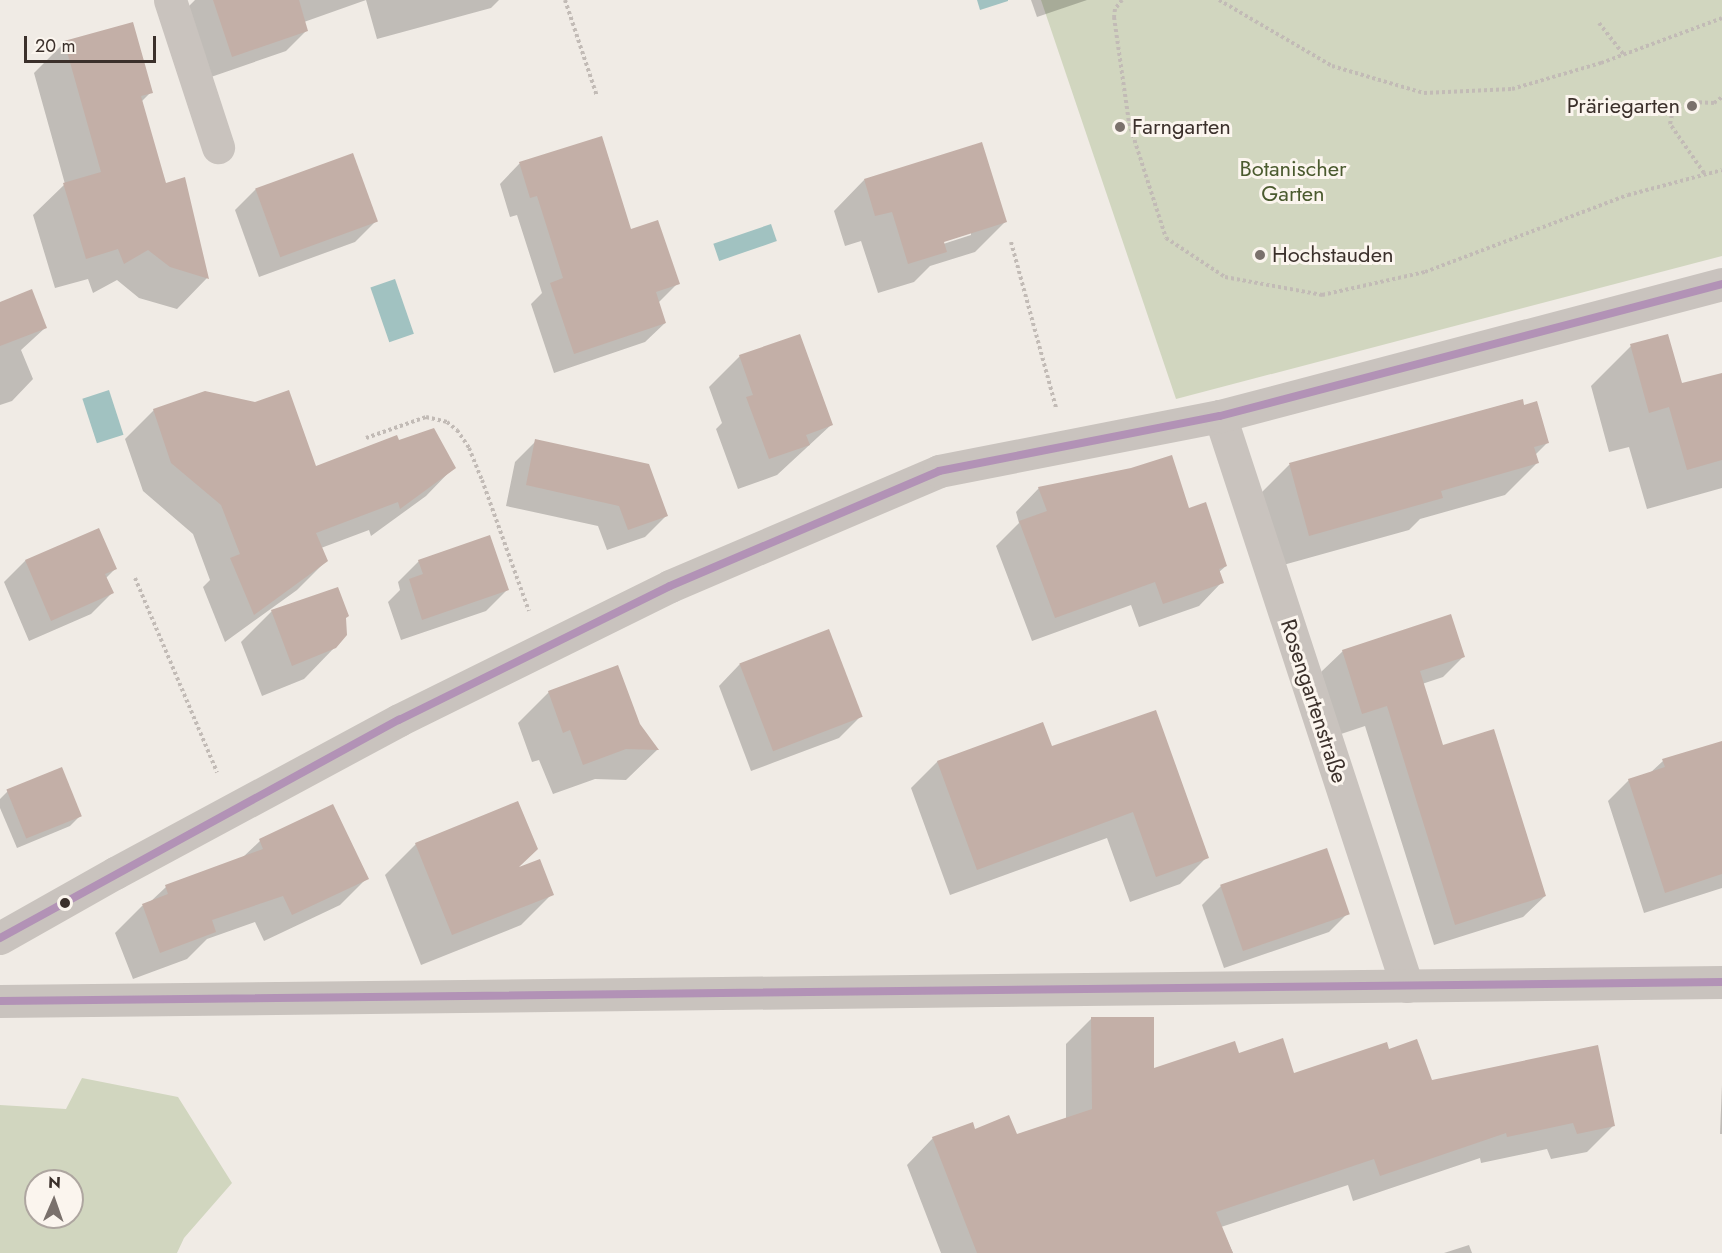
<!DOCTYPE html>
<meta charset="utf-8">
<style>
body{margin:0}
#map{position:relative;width:1722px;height:1253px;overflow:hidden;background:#f0ebe5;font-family:Jost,sans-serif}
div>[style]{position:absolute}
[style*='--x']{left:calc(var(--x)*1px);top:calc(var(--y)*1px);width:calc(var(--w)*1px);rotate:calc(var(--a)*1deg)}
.green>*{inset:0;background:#d1d6bf}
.water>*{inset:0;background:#a1c2c1;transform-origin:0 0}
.shadow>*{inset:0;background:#0003}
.building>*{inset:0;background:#c3afa7;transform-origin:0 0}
.path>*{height:4px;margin-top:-2px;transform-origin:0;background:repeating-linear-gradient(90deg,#c2bbb6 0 3px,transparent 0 6px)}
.minor>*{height:33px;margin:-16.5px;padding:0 16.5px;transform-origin:16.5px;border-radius:16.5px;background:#c9c3be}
.bus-1>*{height:8px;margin:-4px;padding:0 4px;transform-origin:4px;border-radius:4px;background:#b292b6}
.dots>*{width:16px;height:16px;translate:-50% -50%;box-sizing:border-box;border:3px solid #fbf5ee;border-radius:50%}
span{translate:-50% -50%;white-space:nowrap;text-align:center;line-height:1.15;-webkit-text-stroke:6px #fbf5ee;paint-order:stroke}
.poi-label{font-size:22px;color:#3b302b}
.right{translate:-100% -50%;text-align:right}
.left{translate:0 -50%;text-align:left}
.park-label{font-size:22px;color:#4a5a2e}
.street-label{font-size:22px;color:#3b302b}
.north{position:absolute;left:24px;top:1169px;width:60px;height:60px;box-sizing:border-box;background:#fbf5ee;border:2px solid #aea6a0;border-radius:50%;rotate:2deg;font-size:16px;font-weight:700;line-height:24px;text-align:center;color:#3b302b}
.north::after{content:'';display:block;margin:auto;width:21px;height:27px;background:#7a716c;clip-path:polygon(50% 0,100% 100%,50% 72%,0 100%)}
.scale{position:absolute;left:24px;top:36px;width:132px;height:27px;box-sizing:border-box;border:3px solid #3b302b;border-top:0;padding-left:8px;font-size:18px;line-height:21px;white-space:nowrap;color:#3b302b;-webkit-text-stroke:4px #fbf5ee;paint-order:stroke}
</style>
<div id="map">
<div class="green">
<div style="clip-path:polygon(1041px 0,1722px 0,1722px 256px,1176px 399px)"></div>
<div style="clip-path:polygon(evenodd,82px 1078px,178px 1097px,232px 1183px,184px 1238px,177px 1253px,0 1253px,0 1105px,66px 1109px,82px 1078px,36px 1181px,72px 1181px,72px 1217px,36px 1217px,36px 1181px)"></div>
</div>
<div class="water">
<div style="clip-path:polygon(977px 0,1008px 0,1008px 1px,980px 10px)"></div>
<div style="left:771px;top:224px;width:18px;height:61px;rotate:71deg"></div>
<div style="left:395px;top:279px;width:58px;height:26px;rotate:71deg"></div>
<div style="left:109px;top:390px;width:47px;height:28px;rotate:72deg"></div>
</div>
<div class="shadow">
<div style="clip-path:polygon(195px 0,499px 0,491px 8px,377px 39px,366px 0,304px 22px,307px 30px,286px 51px,211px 77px,188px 7px)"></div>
<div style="clip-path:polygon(1031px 0,1087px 0,1037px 17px)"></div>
<div style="clip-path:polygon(65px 42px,151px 92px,141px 102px,165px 184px,184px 178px,207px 278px,177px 309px,139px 298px,117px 280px,93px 293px,88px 279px,55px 288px,33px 215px,65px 184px,34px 73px)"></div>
<div style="clip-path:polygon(601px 138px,630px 230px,678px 283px,658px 303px,665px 323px,645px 342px,554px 373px,531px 304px,542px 293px,517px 215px,510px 217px,500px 184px,519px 164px)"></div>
<div style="clip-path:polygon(evenodd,864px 180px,1005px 222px,975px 252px,930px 266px,914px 282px,878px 293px,861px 241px,845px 246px,834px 211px,864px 180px,971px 232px,971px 235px,937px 246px,936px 243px,971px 232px)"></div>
<div style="clip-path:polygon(256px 189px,376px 221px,355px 242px,259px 277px,235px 210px)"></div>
<div style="clip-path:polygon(0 303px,45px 328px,21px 350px,33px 379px,12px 401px,0 405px)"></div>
<div style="clip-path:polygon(1631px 346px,1681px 385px,1722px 374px,1722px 488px,1647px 509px,1629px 447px,1609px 452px,1591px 386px)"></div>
<div style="clip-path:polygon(740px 356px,831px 425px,777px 475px,738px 489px,716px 429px,722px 423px,709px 387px)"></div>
<div style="clip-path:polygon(1521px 400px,1547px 443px,1535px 455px,1537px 463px,1505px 495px,1420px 519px,1409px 530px,1276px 567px,1257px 497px,1289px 465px)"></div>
<div style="clip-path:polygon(154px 410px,315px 468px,399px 442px,454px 467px,426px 496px,371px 536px,369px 530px,321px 548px,326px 561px,297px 590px,225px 642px,203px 587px,210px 580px,193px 534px,143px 491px,125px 439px)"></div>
<div style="clip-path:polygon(536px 441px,666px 516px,645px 537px,607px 550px,598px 526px,506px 506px,515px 462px)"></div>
<div style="clip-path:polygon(1039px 488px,1188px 510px,1226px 566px,1219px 572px,1222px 582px,1199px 606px,1139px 627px,1131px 605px,1032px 641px,996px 546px,1019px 523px,1016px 512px)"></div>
<div style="clip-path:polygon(99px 530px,115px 569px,106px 578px,112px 593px,91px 614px,29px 641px,4px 582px,25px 561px)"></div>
<div style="clip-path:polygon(419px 561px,507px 590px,486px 611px,401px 640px,388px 602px,400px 590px,398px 582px)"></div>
<div style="clip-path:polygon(272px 611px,344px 619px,335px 647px,304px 679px,262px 696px,241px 642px)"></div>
<div style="clip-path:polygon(1343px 651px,1464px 656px,1443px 677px,1422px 684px,1442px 747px,1545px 896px,1523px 917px,1434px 945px,1365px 726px,1341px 734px,1321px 672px)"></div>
<div style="clip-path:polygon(740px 664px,860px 717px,839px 738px,751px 771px,719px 686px)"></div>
<div style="clip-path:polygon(549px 692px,639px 724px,657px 750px,626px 780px,595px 779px,553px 794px,539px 760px,532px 762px,518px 723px)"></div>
<div style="clip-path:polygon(1051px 748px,1207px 857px,1180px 884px,1130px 902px,1107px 838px,950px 895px,911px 788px,937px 762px)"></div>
<div style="clip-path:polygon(1663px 761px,1722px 764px,1722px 888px,1644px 913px,1608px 801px,1629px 780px,1650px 773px)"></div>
<div style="clip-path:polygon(8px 791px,81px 815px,70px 826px,17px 848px,0 808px,0 799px)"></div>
<div style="clip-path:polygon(332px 806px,367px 878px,340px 905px,264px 941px,255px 922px,207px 939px,187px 959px,133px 979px,115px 933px,142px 906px,149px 903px,166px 887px,242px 858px,260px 841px)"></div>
<div style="clip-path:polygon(416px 844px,514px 870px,552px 894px,521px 925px,421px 965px,385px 875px)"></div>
<div style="clip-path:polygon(1221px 886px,1348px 913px,1329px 932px,1224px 968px,1202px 905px)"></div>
<div style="clip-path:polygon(1092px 1018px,1152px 1070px,1238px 1055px,1293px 1075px,1389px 1051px,1431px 1082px,1613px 1126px,1587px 1152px,1551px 1159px,1547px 1149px,1481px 1163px,1480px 1158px,1353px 1201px,1348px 1185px,1221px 1227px,1233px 1253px,941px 1253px,907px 1165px,933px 1138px,974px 1131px,1016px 1135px,1066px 1119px,1066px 1044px)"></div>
<div style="clip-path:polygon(1722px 1085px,1722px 1134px,1720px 1134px)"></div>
<div style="clip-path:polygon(1469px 1245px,1472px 1253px,1444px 1253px)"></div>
</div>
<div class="building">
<div style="clip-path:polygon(213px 0,299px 0,308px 31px,232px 57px)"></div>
<div style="clip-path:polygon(133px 22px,153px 93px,141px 96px,166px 183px,185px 177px,209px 279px,170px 267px,148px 250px,124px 264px,118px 249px,86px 259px,63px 183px,101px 172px,64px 41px)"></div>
<div style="clip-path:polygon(602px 136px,631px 229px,658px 220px,680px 284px,656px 292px,666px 323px,574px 354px,550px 283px,563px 278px,537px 196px,530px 198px,519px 162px)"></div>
<div style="clip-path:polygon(982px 142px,1007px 222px,944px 242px,947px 252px,908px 264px,892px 212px,875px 216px,864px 179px)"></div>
<div style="left:353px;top:153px;width:73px;height:104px;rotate:70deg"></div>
<div style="clip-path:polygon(32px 289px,47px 328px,0 346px,0 302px)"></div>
<div style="clip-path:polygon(800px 334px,833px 425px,806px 435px,810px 445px,769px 459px,746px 397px,753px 395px,739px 355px)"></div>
<div style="clip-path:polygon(1668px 334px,1682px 383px,1722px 373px,1722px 460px,1687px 470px,1669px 407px,1649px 413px,1630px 344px)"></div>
<div style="clip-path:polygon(289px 390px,316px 466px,397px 435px,399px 440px,434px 428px,456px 468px,400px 509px,398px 502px,316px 533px,328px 561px,254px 615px,230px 558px,240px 554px,221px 505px,171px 463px,153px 409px,205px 391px,255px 402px)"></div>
<div style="clip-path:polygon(1523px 399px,1524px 405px,1537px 401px,1549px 443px,1534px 447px,1539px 463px,1441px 491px,1443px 498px,1309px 536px,1289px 463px)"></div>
<div style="clip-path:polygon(535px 439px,649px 464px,668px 516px,628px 530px,619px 506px,526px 485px)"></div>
<div style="clip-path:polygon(1172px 455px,1189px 508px,1206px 502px,1227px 566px,1219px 569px,1224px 583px,1163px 604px,1155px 582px,1055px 618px,1019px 521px,1047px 511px,1038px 487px,1131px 468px)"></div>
<div style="clip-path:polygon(99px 528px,117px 569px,105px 574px,114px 593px,51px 621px,25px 560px)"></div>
<div style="clip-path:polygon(490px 535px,509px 590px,422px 620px,409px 579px,423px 574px,418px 560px)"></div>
<div style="clip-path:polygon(338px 587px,349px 616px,346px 618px,347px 635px,336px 648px,292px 666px,271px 610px)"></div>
<div style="clip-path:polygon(1451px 614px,1465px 657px,1420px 671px,1443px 745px,1494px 729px,1546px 896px,1455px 925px,1387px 706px,1362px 714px,1342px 650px)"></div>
<div style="left:829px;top:629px;width:94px;height:96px;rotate:69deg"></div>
<div style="clip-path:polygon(618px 665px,640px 724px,659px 750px,626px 749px,583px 765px,570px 730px,563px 733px,548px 691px)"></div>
<div style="clip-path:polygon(1156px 710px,1209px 858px,1156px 877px,1133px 812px,977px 870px,937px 761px,1043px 722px,1052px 746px)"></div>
<div style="clip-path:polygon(1722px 741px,1722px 874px,1665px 893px,1628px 779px,1665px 767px,1662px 759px)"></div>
<div style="left:62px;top:767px;width:53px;height:60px;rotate:68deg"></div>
<div style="clip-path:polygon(518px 801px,538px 849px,519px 867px,540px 859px,554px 895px,452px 935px,415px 843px)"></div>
<div style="clip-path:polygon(333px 804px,369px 879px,292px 915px,283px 896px,212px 920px,216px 932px,160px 953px,142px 904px,168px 894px,165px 885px,263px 849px,259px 839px)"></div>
<div style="left:1327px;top:848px;width:70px;height:113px;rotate:71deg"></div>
<div style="clip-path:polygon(1091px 1017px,1154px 1017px,1154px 1068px,1235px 1041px,1239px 1053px,1283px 1038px,1294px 1073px,1387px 1042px,1389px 1049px,1417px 1039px,1432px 1080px,1598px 1045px,1615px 1126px,1577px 1134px,1573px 1123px,1507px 1137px,1506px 1133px,1380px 1176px,1374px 1159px,1216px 1212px,1233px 1253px,977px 1253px,932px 1137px,973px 1122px,975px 1129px,1009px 1115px,1017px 1134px,1092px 1109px)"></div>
</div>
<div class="path">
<div style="--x:565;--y:0;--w:101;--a:71.6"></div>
<div style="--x:1122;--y:0;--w:11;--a:128"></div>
<div style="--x:1115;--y:9;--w:8;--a:97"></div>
<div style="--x:1114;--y:17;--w:107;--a:81.9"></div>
<div style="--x:1129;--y:123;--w:121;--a:72.2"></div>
<div style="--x:1166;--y:238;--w:71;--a:33.5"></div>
<div style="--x:1225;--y:277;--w:99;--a:10.5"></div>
<div style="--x:1322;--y:295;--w:106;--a:-12.6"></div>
<div style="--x:1425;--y:272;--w:217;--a:-20.8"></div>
<div style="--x:1628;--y:195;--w:97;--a:-14.9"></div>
<div style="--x:1219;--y:0;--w:131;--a:30.3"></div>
<div style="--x:1332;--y:66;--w:96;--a:16.4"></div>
<div style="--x:1424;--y:93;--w:88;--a:-2.6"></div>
<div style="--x:1512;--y:89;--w:93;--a:-16.3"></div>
<div style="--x:1601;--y:63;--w:129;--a:-20.4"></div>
<div style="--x:1599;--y:23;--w:39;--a:52"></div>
<div style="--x:1704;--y:173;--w:60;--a:-124.8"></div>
<div style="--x:1670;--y:124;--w:14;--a:-78"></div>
<div style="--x:1673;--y:110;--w:22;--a:-22"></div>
<div style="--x:1693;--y:102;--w:21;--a:3"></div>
<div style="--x:1714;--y:103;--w:10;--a:-37"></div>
<div style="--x:1011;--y:242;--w:172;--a:74.8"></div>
<div style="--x:366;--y:438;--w:64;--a:-19.3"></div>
<div style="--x:426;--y:417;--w:22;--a:13"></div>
<div style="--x:447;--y:422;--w:13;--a:39"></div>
<div style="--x:457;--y:430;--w:22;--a:56"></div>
<div style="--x:469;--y:448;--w:35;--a:68"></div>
<div style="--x:482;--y:480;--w:139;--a:70.3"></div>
<div style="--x:135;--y:578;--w:211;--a:67.1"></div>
</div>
<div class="minor">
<div style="--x:170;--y:0;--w:155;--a:71.9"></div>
<div style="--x:1220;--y:416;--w:600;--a:71.84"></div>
<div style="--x:0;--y:938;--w:132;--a:-29.5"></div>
<div style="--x:115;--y:873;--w:323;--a:-28.3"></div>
<div style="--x:399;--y:720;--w:302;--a:-26.3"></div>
<div style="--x:670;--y:586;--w:293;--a:-23.1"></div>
<div style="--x:939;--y:471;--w:286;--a:-11.1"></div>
<div style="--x:1220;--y:416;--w:519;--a:-14.73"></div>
<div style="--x:0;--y:1001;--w:1722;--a:-0.63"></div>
</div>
<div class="bus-1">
<div style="--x:0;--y:938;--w:455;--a:-28.7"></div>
<div style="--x:399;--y:720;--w:302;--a:-26.3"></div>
<div style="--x:670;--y:586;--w:293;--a:-23.1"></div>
<div style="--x:939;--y:471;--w:286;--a:-11.1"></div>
<div style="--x:1220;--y:416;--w:519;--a:-14.73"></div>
<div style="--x:0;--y:1001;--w:1722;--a:-0.63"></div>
</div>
<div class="dots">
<div style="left:1692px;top:106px;background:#7a716c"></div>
<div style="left:1120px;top:127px;background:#7a716c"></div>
<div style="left:1260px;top:255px;background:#7a716c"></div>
<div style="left:65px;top:903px;background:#3b302b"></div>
</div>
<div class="poi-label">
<span class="right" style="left:1680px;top:106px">Präriegarten</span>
<span class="left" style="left:1132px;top:127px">Farngarten</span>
<span class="left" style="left:1272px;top:255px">Hochstauden</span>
</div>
<div class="park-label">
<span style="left:1293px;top:181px">Botanischer<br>Garten</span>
</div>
<div class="street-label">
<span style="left:1314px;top:701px;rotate:72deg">Rosengartenstraße</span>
</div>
<div class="north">N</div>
<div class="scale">20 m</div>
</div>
